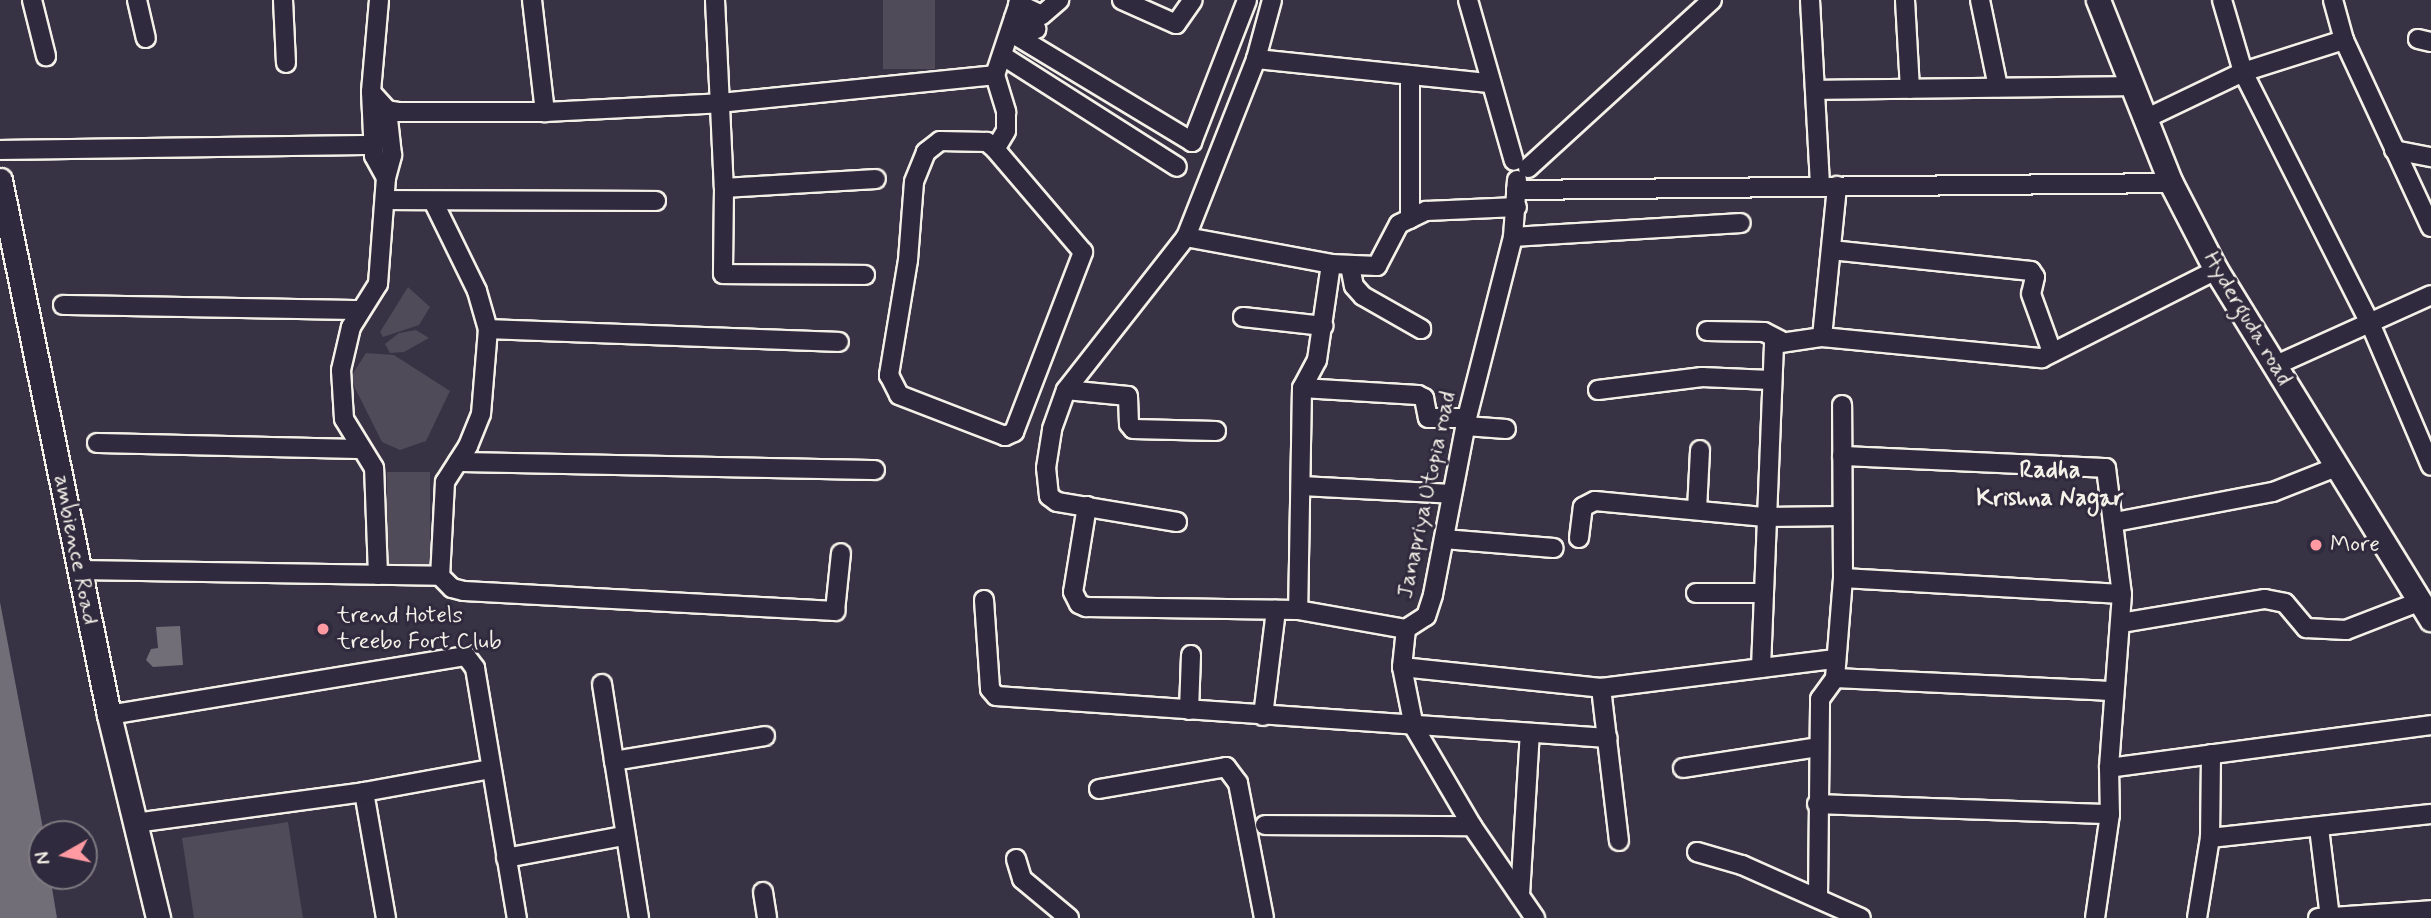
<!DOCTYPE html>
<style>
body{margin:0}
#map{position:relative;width:2431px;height:918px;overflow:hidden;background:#373244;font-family:Mynerve,sans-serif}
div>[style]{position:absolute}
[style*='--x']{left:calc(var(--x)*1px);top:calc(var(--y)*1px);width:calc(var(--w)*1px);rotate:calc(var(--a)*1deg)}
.green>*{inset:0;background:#504b59;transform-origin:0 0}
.water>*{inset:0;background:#726e77}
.roads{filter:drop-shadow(2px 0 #f4f1e8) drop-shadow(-2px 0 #f4f1e8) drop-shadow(0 2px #f4f1e8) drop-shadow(0 -2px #f4f1e8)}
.minor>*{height:18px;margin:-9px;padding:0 9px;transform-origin:9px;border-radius:9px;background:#2f2a3d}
.tertiary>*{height:23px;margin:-11.5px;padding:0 11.5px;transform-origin:11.5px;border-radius:11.5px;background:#2f2a3d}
.dots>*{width:19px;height:19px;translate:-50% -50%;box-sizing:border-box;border:4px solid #2f2a3d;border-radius:50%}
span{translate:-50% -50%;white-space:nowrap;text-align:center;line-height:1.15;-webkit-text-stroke:6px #2f2a3d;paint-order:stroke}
.street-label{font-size:23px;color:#f4f1e8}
.poi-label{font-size:23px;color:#f4f1e8}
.left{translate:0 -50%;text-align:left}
.neighbourhood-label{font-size:24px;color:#f4f1e8;font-weight:700}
.north{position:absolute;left:28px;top:820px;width:70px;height:70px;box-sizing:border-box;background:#2f2a3d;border:2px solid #7e7a81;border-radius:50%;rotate:261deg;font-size:19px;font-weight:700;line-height:28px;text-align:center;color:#f4f1e8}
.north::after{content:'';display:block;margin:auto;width:24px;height:32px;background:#ff9aa2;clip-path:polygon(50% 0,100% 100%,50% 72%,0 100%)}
</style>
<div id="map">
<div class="green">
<div style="left:883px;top:0;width:52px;height:69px"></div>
<div style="clip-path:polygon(408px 287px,430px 307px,419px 325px,383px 337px,380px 332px)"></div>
<div style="clip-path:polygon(416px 330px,429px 338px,404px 352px,390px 353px,385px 344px,399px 333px)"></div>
<div style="clip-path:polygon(366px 353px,394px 355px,450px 391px,426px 441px,400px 450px,382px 442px,350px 378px)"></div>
<div style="left:387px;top:472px;width:43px;height:93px"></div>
<div style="clip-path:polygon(288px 822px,303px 918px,194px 918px,182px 838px)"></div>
</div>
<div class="water">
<div style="clip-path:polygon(0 602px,44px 834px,42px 876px,50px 876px,57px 918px,0 918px)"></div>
<div style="clip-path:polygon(180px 626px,183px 665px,153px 667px,146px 660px,151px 649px,158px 648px,156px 627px)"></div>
</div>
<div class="roads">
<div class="minor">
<div style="--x:32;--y:0;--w:58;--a:76"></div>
<div style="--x:137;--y:0;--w:39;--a:77"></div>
<div style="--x:283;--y:0;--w:63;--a:87.3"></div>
<div style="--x:379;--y:0;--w:92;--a:95"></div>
<div style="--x:371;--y:92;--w:24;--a:48"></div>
<div style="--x:387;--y:110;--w:11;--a:10"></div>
<div style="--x:398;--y:112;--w:147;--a:0"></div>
<div style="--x:545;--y:112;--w:175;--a:-2.9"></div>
<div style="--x:720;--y:103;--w:276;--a:-5.8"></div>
<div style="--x:995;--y:75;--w:79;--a:-71.6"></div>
<div style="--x:532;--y:0;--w:113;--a:83.4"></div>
<div style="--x:715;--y:0;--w:188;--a:87.3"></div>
<div style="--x:724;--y:188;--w:86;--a:90.7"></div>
<div style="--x:723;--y:274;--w:142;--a:0.4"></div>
<div style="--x:1122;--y:0;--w:59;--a:24"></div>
<div style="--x:1176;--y:24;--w:29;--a:-55"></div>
<div style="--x:1468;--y:0;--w:167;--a:74.1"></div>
<div style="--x:1810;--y:0;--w:187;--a:86.9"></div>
<div style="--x:1905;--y:0;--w:89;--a:86.8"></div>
<div style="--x:1980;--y:0;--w:89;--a:78.3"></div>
<div style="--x:2222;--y:0;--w:75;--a:73.7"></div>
<div style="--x:2243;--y:72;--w:281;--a:63.2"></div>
<div style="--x:2370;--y:323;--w:155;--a:66.9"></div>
<div style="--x:2333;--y:0;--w:41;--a:74.6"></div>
<div style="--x:2344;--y:40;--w:206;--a:65.1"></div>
<div style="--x:1018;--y:4;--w:26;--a:25"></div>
<div style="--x:1042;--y:15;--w:23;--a:-41"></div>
<div style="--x:1014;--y:18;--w:25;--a:26"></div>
<div style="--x:1010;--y:32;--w:213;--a:31.1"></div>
<div style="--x:1192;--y:142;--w:152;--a:-68.8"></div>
<div style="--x:2418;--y:39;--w:13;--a:13"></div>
<div style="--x:1003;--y:56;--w:206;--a:32.5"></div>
<div style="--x:1256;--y:59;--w:235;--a:5.9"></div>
<div style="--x:995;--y:75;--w:39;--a:73"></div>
<div style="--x:1006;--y:112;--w:19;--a:90"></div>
<div style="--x:1006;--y:131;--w:21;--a:121"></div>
<div style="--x:995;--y:149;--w:11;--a:-139"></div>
<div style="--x:987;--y:142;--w:47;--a:-178.8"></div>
<div style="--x:940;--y:141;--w:18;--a:142"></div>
<div style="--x:926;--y:152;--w:32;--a:112"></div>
<div style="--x:914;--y:182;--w:78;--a:94.4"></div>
<div style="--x:908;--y:260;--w:117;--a:99.4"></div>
<div style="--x:889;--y:375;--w:22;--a:63"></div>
<div style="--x:899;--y:395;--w:114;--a:21.1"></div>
<div style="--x:1005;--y:436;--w:10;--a:-24"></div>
<div style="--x:1014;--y:432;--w:193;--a:-69"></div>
<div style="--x:1083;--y:252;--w:135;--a:-130.5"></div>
<div style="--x:1815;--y:90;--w:316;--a:-0.7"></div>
<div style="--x:371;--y:92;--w:64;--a:87.3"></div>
<div style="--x:374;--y:156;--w:25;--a:61"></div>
<div style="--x:386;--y:178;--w:24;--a:-75"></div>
<div style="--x:392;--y:155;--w:45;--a:-96.3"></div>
<div style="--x:2145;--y:119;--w:109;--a:-25.6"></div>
<div style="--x:2243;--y:72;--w:106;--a:-17.6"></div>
<div style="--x:0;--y:150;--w:374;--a:-0.8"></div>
<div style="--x:2394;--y:150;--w:38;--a:11"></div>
<div style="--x:1528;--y:168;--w:249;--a:-42.4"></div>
<div style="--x:1517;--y:180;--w:57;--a:94"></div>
<div style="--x:1513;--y:237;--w:187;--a:104.3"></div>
<div style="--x:1467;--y:418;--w:180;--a:100.9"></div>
<div style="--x:1433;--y:595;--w:22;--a:108"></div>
<div style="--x:1426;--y:616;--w:24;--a:147"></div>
<div style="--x:1406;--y:629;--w:38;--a:96"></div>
<div style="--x:1402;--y:667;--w:61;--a:78.7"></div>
<div style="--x:1414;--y:727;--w:115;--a:59.6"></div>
<div style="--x:1472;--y:826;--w:112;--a:55.6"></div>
<div style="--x:724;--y:188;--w:152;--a:-3.4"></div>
<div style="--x:1516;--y:190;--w:655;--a:-0.61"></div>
<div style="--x:385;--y:200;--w:271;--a:0.2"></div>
<div style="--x:433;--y:201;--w:100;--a:63.9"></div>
<div style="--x:477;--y:291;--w:40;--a:74"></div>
<div style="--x:488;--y:329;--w:85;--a:94.7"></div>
<div style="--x:481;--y:414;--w:35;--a:112"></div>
<div style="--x:468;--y:446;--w:43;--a:122.6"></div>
<div style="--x:445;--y:482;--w:94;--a:93"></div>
<div style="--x:1410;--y:219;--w:144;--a:-90"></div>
<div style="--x:1186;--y:237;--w:147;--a:10.5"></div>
<div style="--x:1331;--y:264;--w:97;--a:98.3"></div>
<div style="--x:1317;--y:360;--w:32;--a:118"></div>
<div style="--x:1302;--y:388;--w:222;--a:91"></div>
<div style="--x:1513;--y:237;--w:228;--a:-3.5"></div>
<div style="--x:1831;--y:250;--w:201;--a:6"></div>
<div style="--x:2031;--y:271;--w:7;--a:56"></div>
<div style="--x:2035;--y:277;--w:17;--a:103"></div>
<div style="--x:2031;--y:294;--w:62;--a:70.1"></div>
<div style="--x:1331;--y:264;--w:46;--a:2.5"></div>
<div style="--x:1377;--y:266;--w:47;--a:-62.4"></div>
<div style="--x:1399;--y:224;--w:30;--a:-26"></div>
<div style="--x:1426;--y:211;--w:91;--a:-2.5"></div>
<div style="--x:1350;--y:266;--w:20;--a:79"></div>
<div style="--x:1354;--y:286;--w:13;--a:48"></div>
<div style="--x:1363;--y:296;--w:67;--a:29.6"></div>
<div style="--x:63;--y:305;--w:297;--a:1"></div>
<div style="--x:1243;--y:317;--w:81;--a:6.4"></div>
<div style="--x:488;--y:329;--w:351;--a:2.1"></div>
<div style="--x:1707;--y:331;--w:57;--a:1"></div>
<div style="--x:1764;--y:332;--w:18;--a:27"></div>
<div style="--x:1822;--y:337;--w:152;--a:-84.3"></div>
<div style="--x:2274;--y:366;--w:172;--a:-24.3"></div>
<div style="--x:1302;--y:388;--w:116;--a:3.5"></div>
<div style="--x:1418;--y:395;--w:7;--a:27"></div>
<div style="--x:1424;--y:398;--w:20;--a:79"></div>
<div style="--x:1428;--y:418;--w:39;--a:0"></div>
<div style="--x:1066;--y:390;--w:62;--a:5.5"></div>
<div style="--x:1128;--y:396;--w:28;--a:88"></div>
<div style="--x:1129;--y:424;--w:6;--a:51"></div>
<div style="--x:1133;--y:429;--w:83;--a:1.4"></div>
<div style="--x:1598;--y:390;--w:105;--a:-7.1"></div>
<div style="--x:1702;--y:377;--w:68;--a:2.5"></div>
<div style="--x:1466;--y:426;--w:40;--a:4.3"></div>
<div style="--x:97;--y:443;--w:262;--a:1.3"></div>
<div style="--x:1842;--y:456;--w:264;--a:2.6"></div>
<div style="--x:2106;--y:468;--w:127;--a:82.8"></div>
<div style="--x:2122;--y:594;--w:174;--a:94.3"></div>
<div style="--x:2109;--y:768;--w:46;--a:88.8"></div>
<div style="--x:2110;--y:814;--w:105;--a:98.2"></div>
<div style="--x:458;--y:462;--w:417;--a:1.1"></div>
<div style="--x:1301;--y:486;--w:151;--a:3"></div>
<div style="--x:1087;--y:506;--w:87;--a:99.2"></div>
<div style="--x:1073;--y:592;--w:13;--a:63"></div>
<div style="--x:1079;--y:604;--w:8;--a:23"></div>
<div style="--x:1086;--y:607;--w:212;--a:0.8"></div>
<div style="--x:1298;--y:610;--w:110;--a:10"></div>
<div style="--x:1697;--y:510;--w:60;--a:-87.1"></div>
<div style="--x:1177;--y:522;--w:122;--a:-170.5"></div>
<div style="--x:1057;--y:502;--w:10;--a:-143"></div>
<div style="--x:1049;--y:496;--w:28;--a:-96"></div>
<div style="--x:1046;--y:468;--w:39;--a:-81"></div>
<div style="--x:1052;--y:429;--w:41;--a:-70.3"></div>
<div style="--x:1066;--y:390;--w:194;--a:-51.9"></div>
<div style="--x:1186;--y:237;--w:191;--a:-68.5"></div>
<div style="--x:1256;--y:59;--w:61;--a:-74.8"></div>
<div style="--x:2115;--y:522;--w:161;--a:-10.8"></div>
<div style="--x:2273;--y:492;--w:71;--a:-21.5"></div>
<div style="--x:1579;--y:538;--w:31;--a:-83"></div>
<div style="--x:1583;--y:507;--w:13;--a:-27"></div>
<div style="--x:1595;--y:501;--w:171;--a:5.4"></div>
<div style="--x:1765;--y:517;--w:77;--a:-0.7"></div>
<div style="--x:1444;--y:539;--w:110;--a:4.7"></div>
<div style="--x:78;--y:570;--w:362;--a:0.9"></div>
<div style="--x:440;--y:576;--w:17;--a:45"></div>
<div style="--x:452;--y:588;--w:12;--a:14"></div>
<div style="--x:464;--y:591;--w:372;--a:3.1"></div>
<div style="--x:835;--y:611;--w:58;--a:-84.1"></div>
<div style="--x:378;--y:575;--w:107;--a:-92.1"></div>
<div style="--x:374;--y:468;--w:57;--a:-121.5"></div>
<div style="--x:344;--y:419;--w:49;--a:-93.5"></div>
<div style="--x:341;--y:370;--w:44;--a:-76.9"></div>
<div style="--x:351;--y:327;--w:51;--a:-57.9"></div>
<div style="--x:378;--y:284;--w:106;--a:-85.7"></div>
<div style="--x:1843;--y:578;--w:279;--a:3.3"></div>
<div style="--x:1696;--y:593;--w:68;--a:0"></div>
<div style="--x:984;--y:600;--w:89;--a:86.1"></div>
<div style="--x:990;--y:689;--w:9;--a:49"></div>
<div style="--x:996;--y:696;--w:613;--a:3.93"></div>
<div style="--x:2121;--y:623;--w:146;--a:-9.5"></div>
<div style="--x:2265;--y:599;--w:20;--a:11"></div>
<div style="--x:2285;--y:603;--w:33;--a:50"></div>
<div style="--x:2306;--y:628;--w:40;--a:2.9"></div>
<div style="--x:2346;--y:630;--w:80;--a:-21.1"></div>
<div style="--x:1402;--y:667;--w:200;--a:6"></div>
<div style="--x:1601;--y:688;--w:236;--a:-7.1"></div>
<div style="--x:1761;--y:668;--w:324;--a:-87.7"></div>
<div style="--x:1774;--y:344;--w:49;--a:-8.3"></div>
<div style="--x:1822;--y:337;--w:221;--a:5.5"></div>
<div style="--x:2042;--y:358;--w:195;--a:-26.8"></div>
<div style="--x:1835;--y:678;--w:279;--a:2.7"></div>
<div style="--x:602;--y:684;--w:78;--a:81.1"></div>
<div style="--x:1601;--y:688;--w:154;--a:83.3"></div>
<div style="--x:1189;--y:710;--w:55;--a:-87.9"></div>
<div style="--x:109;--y:715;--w:362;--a:-9.4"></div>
<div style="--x:466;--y:656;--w:15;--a:53"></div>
<div style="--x:475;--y:668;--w:254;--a:80.5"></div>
<div style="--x:1263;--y:716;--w:107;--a:-83"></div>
<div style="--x:1683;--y:768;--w:137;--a:-8.8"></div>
<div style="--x:2109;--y:768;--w:325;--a:-7.6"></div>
<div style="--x:1099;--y:789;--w:129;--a:-9.8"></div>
<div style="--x:1226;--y:767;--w:20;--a:53"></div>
<div style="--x:1238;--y:783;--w:137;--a:79.1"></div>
<div style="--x:364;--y:792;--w:128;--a:80.1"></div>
<div style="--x:1817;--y:804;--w:293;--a:2"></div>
<div style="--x:135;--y:823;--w:231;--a:-7.7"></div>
<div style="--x:364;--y:792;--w:128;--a:-10.3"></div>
<div style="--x:1265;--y:825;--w:207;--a:0.3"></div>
<div style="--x:2319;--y:828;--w:91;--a:83"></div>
<div style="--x:2210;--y:838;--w:222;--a:-6.2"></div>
<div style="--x:1697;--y:852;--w:47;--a:16.1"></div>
<div style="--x:1742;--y:865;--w:130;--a:24"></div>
<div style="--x:506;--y:858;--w:119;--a:-10.6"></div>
<div style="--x:1016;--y:859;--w:21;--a:73"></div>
<div style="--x:1022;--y:879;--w:61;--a:39.7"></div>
<div style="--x:763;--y:892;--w:26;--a:81"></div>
<div style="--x:1520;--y:895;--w:162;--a:-86.5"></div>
<div style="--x:1818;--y:897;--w:198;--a:-89.4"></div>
<div style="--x:1820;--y:699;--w:26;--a:-54"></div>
<div style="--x:1835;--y:678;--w:100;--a:-85.4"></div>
<div style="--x:1843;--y:578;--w:173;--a:-90.3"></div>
<div style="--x:639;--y:918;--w:159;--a:-99"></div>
<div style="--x:614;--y:761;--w:153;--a:-9.4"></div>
<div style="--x:2197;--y:918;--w:81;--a:-80.8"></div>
<div style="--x:2210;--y:838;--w:84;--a:-89.3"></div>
<div style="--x:2318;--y:918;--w:113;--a:-4"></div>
</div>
<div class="tertiary">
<div style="--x:2098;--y:0;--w:197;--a:68.3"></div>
<div style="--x:2171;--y:183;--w:98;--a:62.7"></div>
<div style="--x:2216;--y:270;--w:410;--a:58.4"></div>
<div style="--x:0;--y:180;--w:546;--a:78.48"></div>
<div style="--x:109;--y:715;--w:209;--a:76.4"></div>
</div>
</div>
<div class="dots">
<div style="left:2316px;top:545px;background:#ff9aa2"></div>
<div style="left:323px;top:629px;background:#ff9aa2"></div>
</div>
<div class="street-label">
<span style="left:2247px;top:319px;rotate:59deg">Hyderguda road</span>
<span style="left:1427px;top:495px;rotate:-78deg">Janapriya Utopia road</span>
<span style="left:75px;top:550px;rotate:79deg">ambience Road</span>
</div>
<div class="poi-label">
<span class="left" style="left:2330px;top:545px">More</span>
<span class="left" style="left:337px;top:629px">trend Hotels<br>treebo Fort Club</span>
</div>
<div class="neighbourhood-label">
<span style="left:2050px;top:485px">Radha<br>Krishna Nagar</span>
</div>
<div class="north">N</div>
</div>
